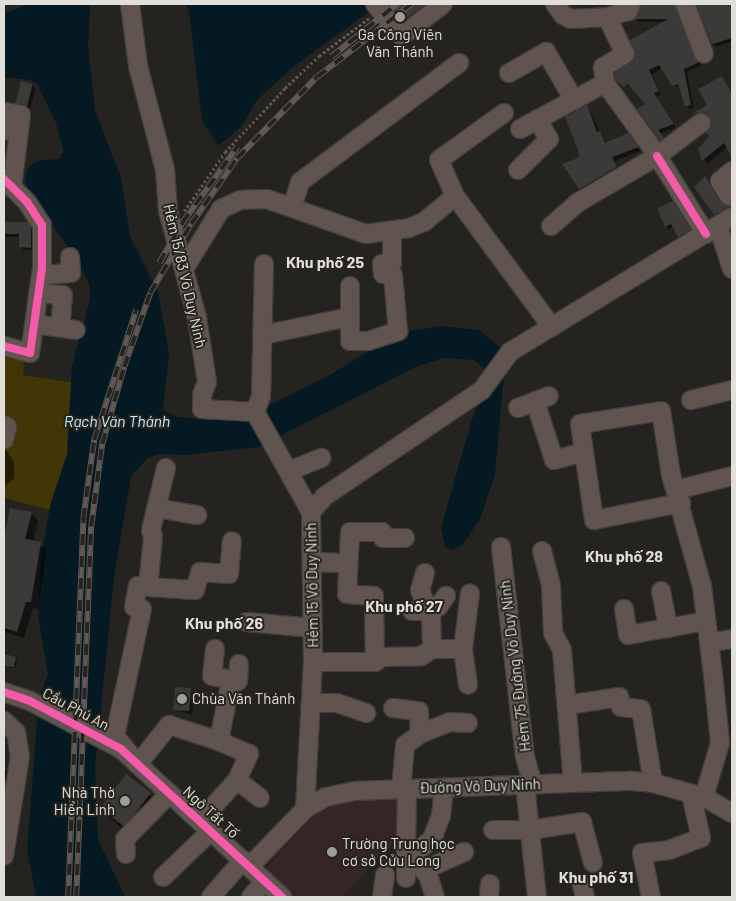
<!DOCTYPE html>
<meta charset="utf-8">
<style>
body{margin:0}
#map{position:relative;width:736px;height:901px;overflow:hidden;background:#24231f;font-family:Barlow,sans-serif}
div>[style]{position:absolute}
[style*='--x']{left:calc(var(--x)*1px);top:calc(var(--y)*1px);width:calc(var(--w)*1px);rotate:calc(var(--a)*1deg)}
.education>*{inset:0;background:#352527}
.green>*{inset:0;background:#423506}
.water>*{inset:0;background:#051923}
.shadow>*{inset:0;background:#0007}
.building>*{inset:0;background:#3c3a39;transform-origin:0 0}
.path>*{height:2.5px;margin-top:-1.25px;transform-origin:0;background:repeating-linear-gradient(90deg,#5f5752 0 2.5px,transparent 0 5px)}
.roads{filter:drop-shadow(1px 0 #41403e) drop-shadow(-1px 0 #41403e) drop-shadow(0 1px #41403e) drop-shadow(0 -1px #41403e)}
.minor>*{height:18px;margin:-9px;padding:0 9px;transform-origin:9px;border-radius:9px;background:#61544e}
.rail>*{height:5.5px;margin-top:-2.75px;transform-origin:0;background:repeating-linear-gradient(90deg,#26241d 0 11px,#625955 0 22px);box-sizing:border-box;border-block:1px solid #625955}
.cycleway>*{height:8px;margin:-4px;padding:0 4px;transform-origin:4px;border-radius:4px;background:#f35aa7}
.dots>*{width:14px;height:14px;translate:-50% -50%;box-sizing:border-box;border:2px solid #26241d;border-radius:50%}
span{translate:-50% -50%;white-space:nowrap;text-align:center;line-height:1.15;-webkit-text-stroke:4px #26241d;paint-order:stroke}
.poi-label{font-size:15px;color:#e0dfda}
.left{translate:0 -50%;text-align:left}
.right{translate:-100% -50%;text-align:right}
.street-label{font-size:15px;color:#e0dfda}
.neighbourhood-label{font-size:16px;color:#e0dfda;font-weight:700}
.water-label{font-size:16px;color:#c4eaff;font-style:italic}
.frame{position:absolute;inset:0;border:5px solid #e0dfda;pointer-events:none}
</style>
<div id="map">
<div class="education">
<div style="clip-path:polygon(401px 795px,401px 835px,342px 897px,291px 897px,263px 870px,320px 810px,337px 798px)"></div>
</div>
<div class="green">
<div style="clip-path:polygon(4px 353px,24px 359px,23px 375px,88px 385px,54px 511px,4px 498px)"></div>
</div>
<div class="water">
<div style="clip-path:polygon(28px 4px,90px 4px,88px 47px,95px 110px,121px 178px,130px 236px,158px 292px,169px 353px,163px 410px,177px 417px,204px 419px,249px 415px,330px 375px,383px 342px,409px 331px,442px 326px,479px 330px,502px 349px,505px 362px,495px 474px,480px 519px,463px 544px,453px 550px,445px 547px,441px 528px,471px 422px,486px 386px,485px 369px,474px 360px,444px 358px,418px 366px,258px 447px,185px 455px,160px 454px,148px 458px,131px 476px,114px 577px,95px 768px,98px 839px,125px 897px,36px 897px,27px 849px,39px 699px,48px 674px,38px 617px,41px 556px,51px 502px,67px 454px,72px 366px,90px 299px,90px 286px,78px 261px,27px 189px,25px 178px,29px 166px,40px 160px,59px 159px,64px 152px,56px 123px,38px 85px,31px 80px,4px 77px,4px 14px)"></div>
<div style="clip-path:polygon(185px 4px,365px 4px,370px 11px,293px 67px,257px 100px,241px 127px,218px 146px,202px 120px,189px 10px)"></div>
</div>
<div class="shadow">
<div style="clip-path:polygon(390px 4px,443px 4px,412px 28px)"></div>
<div style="clip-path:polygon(643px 4px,679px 4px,678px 12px,701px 66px,687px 72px,694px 108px,689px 109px,680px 87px,673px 85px,662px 68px,652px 74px,661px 95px,656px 96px,675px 125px,675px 128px,660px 134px,664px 143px,639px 109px,647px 104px,632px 87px,620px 84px,616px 73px,636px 60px,666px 22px,639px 22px,636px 19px)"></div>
<div style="clip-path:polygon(697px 4px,732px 4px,732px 42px,716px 47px,713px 44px)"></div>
<div style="clip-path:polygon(721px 78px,732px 93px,732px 155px,728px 147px,707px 164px,699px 149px,711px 136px,713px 122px,709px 117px,696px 118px,693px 114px,709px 106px)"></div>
<div style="clip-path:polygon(32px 85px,36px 88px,30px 109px,21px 106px,17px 103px)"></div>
<div style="clip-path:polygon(587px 106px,606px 144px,631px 138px,641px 151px,615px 161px,619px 171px,583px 192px,564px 165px,579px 158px)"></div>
<div style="clip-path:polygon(707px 180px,724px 206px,732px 205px,732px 210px,718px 217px,715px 214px,696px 187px)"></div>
<div style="clip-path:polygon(675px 205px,693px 233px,682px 239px,674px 226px,669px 229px,666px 226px)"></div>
<div style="clip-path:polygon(4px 223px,27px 223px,34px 232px,34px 250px,23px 250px,20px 237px,4px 237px)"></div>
<div style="clip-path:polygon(4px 447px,14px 462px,14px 478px,4px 487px)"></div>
<div style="clip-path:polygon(31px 513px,38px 520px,33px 541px,47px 550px,38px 609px,33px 608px,24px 638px,4px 632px,4px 535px)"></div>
<div style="clip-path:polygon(4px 656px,17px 659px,15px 668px,4px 666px)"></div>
<div style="clip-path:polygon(176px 688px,194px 693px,192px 715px,174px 709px)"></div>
<div style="clip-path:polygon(4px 769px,18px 781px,4px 809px)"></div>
<div style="clip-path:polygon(126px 776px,157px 802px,129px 835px,108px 816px)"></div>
</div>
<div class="building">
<div style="clip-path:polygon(389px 4px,426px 4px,404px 21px)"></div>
<div style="clip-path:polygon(641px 4px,675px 4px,698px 63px,684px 69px,691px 105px,685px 106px,678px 84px,672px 86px,659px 65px,649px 70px,659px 91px,654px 93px,674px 124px,658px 130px,664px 138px,660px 140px,637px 109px,645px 104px,628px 84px,624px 87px,615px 79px,614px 73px,634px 59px,630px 40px,668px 19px,634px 19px)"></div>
<div style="clip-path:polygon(696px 4px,732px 4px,732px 38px,712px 44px)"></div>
<div style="clip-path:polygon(722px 76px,732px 94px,732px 158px,724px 143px,702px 161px,698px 149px,709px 136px,706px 133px,711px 121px,705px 113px,691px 114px,707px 105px,698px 89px)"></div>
<div style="left:21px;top:81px;width:12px;height:23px;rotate:14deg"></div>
<div style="clip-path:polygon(587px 105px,597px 132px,600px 131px,605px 143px,628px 133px,639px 147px,612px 157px,617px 167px,579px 189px,562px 164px,578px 158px,579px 153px,565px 117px)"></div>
<div style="clip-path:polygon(705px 176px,720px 202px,732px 206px,714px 215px,694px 187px)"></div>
<div style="clip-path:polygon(673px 201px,691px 230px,678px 237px,671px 224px,665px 227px,657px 209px)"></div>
<div style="clip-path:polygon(4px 222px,28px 222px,31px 228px,31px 248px,19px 247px,19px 234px,4px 234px)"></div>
<div style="clip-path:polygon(10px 508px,32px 512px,25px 539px,41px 542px,31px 602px,26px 602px,17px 632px,4px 628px,4px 538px)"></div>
<div style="clip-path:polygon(4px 654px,16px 657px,14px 667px,4px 666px)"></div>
<div style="left:175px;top:687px;width:16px;height:23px;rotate:4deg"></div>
<div style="left:126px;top:774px;width:31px;height:43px;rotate:37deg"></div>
</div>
<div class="path">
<div style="--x:184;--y:211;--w:72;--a:-55.2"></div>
<div style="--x:225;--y:152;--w:88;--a:-46.8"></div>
<div style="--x:285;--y:88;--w:47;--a:-43.3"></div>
<div style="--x:319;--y:56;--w:63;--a:-37.2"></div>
</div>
<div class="roads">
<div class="minor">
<div style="--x:130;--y:4;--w:63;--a:82.6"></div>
<div style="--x:138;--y:66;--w:107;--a:75.4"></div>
<div style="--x:165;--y:170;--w:41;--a:85.8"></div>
<div style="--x:168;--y:211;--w:111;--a:74.8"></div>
<div style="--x:197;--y:318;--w:65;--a:81.1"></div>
<div style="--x:207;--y:382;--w:14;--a:111"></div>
<div style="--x:202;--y:395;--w:14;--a:90"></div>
<div style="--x:202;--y:409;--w:53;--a:3.2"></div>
<div style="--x:375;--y:4;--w:42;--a:49.8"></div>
<div style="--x:402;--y:36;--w:52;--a:-38"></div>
<div style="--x:555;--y:4;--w:14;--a:54"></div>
<div style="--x:563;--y:15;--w:9;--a:27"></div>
<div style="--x:571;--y:19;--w:36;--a:-3"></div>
<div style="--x:631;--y:4;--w:8;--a:113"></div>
<div style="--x:628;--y:11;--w:22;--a:164"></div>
<div style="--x:607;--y:17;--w:41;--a:64.1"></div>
<div style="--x:625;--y:54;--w:26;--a:149"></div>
<div style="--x:603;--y:67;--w:16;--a:83"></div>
<div style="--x:605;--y:83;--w:82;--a:54"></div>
<div style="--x:653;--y:149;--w:100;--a:58.1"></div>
<div style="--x:685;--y:4;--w:53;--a:69.2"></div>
<div style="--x:509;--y:73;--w:43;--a:-29.6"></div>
<div style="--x:546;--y:52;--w:56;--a:59.7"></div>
<div style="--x:504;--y:113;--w:80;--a:144.1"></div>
<div style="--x:439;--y:160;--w:39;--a:66"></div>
<div style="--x:455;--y:196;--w:163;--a:53.5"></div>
<div style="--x:520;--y:129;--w:97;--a:-28.4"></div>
<div style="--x:4;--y:131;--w:19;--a:-84"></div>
<div style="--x:6;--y:112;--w:15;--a:11"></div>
<div style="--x:21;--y:115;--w:73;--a:97.1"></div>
<div style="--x:518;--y:170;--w:44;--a:-45"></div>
<div style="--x:549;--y:139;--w:23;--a:-121"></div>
<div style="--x:732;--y:171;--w:16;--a:140"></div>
<div style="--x:720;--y:181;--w:17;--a:59"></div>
<div style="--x:729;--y:196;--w:4;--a:-34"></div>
<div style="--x:4;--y:179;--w:33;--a:45"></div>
<div style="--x:27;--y:202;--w:27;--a:57"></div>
<div style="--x:42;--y:225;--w:43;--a:90"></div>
<div style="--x:42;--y:268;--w:86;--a:98"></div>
<div style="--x:30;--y:353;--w:27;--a:-165"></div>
<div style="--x:292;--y:207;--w:26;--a:-72"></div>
<div style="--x:300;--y:182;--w:199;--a:-36.8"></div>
<div style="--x:551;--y:226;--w:35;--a:-41"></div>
<div style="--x:577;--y:203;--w:93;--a:-30.4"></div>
<div style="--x:657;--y:156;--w:55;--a:-36.9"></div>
<div style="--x:718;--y:226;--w:45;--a:72"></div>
<div style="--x:184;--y:269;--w:70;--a:-58.3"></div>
<div style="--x:221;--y:209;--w:21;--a:-25"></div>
<div style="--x:240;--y:200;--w:27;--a:-2"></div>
<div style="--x:267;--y:199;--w:105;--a:19.5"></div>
<div style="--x:366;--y:234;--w:43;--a:-7.9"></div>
<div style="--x:409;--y:228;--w:16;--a:-22"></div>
<div style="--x:424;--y:222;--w:40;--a:-40"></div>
<div style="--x:41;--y:275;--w:30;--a:-4"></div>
<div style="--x:71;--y:273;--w:16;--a:-94"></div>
<div style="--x:350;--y:286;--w:55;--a:90"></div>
<div style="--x:350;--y:341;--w:18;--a:0"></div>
<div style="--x:368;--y:341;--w:32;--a:-18"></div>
<div style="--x:398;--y:331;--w:56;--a:-95.1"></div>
<div style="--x:393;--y:275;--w:10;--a:-174"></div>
<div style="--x:383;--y:274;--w:10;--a:-96"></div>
<div style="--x:382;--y:264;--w:10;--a:-6"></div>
<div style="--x:392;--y:263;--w:30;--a:-90"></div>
<div style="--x:38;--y:293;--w:25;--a:5"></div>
<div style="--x:63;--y:295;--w:23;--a:95"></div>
<div style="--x:34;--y:324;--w:42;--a:8.1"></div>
<div style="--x:263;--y:335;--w:88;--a:-11.8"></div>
<div style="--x:691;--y:400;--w:42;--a:-13.7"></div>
<div style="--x:535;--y:401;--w:62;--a:72.1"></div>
<div style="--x:554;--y:460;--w:31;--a:-15"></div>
<div style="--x:584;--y:452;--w:28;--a:-98"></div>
<div style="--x:580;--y:424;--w:82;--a:-9.1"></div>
<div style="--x:661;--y:411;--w:65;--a:81.1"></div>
<div style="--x:671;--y:475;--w:115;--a:74.4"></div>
<div style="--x:702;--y:586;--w:89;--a:82.9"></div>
<div style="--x:713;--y:674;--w:69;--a:84.2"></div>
<div style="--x:720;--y:743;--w:56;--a:106.5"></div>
<div style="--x:518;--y:408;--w:33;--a:-21"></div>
<div style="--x:255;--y:412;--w:17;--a:-69"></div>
<div style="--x:261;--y:396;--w:132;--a:-88.7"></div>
<div style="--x:255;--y:412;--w:115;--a:60.8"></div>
<div style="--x:4;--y:425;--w:4;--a:34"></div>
<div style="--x:7;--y:427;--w:13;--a:103"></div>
<div style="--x:584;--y:452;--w:69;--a:81.6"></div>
<div style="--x:594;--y:520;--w:89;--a:-11.1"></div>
<div style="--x:166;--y:468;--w:64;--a:103.6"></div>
<div style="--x:151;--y:530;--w:7;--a:74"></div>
<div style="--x:153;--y:537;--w:50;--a:95.7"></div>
<div style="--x:148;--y:587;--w:10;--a:-174"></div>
<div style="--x:138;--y:586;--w:21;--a:101"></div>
<div style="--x:134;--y:607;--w:8;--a:14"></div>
<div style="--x:142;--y:609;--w:130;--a:102"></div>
<div style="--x:115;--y:736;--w:36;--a:51"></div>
<div style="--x:138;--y:764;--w:50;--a:-51.5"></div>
<div style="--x:169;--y:725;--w:52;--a:17.7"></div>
<div style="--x:289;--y:471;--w:35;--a:-22"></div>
<div style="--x:676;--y:490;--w:58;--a:-14"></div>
<div style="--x:156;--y:508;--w:42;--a:9.7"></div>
<div style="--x:501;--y:547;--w:211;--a:83.5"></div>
<div style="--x:525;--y:757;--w:29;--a:74"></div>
<div style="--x:542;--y:551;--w:35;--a:75"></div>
<div style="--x:551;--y:585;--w:48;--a:87.6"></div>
<div style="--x:553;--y:633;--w:19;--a:62"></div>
<div style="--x:562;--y:650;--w:133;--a:85.3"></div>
<div style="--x:313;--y:562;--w:34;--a:2"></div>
<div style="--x:425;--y:573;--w:18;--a:106"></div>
<div style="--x:420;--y:590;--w:29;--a:68"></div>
<div style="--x:431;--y:617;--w:32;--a:88"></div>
<div style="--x:148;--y:587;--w:47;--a:3.7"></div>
<div style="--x:195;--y:590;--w:19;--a:-74"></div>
<div style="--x:200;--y:572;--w:29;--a:4"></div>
<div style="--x:229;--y:574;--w:33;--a:-85"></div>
<div style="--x:661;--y:591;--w:38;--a:79"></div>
<div style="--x:624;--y:609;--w:26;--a:81"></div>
<div style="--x:628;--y:635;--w:79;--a:-10.2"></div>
<div style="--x:412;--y:611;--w:17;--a:0"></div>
<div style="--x:429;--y:611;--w:10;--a:-24"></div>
<div style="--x:438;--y:607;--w:14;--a:-54"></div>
<div style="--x:247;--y:622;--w:66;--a:5.2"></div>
<div style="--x:709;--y:643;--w:23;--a:-10"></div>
<div style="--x:215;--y:649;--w:27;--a:96"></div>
<div style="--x:212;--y:676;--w:26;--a:11"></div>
<div style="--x:238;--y:681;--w:17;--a:-87"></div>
<div style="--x:463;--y:649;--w:36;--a:82"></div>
<div style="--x:313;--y:662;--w:62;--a:0"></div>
<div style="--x:375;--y:662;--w:9;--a:-36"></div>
<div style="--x:382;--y:657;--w:39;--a:-1"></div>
<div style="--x:421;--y:656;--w:13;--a:-32"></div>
<div style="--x:432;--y:649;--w:31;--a:0"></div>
<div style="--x:463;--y:649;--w:56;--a:-82.9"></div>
<div style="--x:375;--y:662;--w:66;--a:-90.9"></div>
<div style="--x:374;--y:596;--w:27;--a:-176"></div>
<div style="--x:347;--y:594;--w:62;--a:-87.2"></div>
<div style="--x:350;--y:532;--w:32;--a:0"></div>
<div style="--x:382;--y:532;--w:6;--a:81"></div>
<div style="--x:383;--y:538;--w:22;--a:0"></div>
<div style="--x:4;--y:692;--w:28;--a:19"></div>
<div style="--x:30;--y:701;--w:103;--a:27.8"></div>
<div style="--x:121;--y:749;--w:219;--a:42.6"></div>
<div style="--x:312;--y:703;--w:25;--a:0"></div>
<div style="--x:337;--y:703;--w:31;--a:19"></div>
<div style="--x:567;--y:705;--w:53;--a:-8.7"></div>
<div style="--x:619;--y:697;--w:10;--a:79"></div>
<div style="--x:621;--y:707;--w:20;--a:6"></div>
<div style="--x:641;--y:709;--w:75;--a:80.8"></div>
<div style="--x:393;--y:708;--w:26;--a:7"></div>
<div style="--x:419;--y:711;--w:23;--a:88"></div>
<div style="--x:4;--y:721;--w:16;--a:43"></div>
<div style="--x:16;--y:732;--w:24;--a:81"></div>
<div style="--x:20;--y:756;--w:101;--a:99.1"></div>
<div style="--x:237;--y:780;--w:29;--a:38"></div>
<div style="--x:525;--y:785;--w:113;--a:83.9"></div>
<div style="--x:407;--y:789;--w:55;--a:91"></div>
<div style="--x:406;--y:844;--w:13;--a:58"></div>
<div style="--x:401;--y:790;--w:45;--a:-84.9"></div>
<div style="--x:405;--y:745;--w:19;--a:-36"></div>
<div style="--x:420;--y:734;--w:32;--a:-22"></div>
<div style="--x:450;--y:722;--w:18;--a:3"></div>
<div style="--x:305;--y:809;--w:147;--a:-86.9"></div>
<div style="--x:313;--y:662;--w:150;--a:-90.8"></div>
<div style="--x:311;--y:512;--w:21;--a:-49"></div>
<div style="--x:325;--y:496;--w:189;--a:-34"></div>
<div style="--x:482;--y:390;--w:47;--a:-53.6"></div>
<div style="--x:510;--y:352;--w:260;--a:-31.3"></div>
<div style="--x:200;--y:821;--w:55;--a:-47.9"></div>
<div style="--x:237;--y:780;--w:29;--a:-65"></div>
<div style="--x:249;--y:754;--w:33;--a:-157"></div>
<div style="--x:219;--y:741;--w:62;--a:-78.9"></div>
<div style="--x:493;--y:830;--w:37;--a:0"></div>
<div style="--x:530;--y:830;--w:53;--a:-8.7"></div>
<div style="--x:582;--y:822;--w:42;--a:75"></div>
<div style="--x:126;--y:854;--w:15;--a:-94"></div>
<div style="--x:125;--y:839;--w:64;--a:-45.6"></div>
<div style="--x:250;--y:866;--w:79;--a:-46"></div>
<div style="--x:305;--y:809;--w:24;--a:-30"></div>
<div style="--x:326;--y:797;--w:29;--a:-12"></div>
<div style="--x:354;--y:791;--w:278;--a:-2.1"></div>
<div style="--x:632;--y:781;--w:21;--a:5"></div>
<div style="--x:653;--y:783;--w:53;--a:15.4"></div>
<div style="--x:704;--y:797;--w:32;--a:30"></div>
<div style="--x:424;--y:870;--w:44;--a:-24.2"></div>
<div style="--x:163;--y:877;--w:66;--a:-43.8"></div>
<div style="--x:406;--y:878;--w:34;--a:-90"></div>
<div style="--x:582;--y:885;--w:12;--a:76"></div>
<div style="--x:211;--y:897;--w:49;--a:-49.1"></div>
<div style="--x:251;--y:897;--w:21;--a:-49"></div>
<div style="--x:382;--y:897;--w:22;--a:-82"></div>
<div style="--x:435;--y:897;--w:22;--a:-108"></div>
<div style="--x:428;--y:876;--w:26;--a:-126"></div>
<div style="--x:413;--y:855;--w:25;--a:-40"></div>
<div style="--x:432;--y:839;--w:25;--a:-69"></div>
<div style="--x:441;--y:816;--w:28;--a:-84"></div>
<div style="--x:489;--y:897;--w:13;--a:-86"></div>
<div style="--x:651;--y:897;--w:45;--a:-101.6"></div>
<div style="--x:642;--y:853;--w:27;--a:-6"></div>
<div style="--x:669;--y:850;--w:34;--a:-21"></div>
<div style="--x:701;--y:838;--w:45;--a:-102.8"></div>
</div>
</div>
<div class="rail">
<div style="--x:331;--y:57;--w:85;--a:-38.8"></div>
<div style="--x:159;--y:263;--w:46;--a:-60.1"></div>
<div style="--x:182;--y:223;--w:94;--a:-54.1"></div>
<div style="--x:68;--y:897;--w:378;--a:-87.7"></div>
<div style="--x:83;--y:519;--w:80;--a:-82.1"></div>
<div style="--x:94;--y:440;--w:137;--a:-72.1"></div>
<div style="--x:76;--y:897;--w:371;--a:-87.7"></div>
<div style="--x:91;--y:526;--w:83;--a:-82.4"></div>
<div style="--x:102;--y:444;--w:80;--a:-74.1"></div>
<div style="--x:124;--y:367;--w:78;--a:-70.6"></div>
<div style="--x:150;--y:293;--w:80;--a:-59.3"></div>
<div style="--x:191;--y:224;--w:80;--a:-55.1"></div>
<div style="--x:237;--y:158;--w:114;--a:-45.4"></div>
<div style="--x:317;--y:77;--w:119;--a:-37.8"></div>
</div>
<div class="cycleway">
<div style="--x:657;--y:156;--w:92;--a:57.9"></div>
<div style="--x:4;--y:179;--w:33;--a:45"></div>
<div style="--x:27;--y:202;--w:27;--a:57"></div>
<div style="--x:42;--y:225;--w:43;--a:90"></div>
<div style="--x:42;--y:268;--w:86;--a:98"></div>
<div style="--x:30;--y:353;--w:27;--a:-165"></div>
<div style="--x:4;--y:692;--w:28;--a:19"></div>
<div style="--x:30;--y:701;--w:103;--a:27.8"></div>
<div style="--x:121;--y:749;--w:219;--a:42.6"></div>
</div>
<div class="dots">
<div style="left:400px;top:17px;background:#9e9d99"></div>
<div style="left:182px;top:699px;background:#9e9d99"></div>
<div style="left:125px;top:801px;background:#9e9d99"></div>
<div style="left:332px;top:852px;background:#9e9d99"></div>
</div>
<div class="poi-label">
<span style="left:400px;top:43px">Ga Công Viên<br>Văn Thánh</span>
<span class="left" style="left:192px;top:699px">Chùa Văn Thánh</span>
<span class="right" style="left:115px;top:801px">Nhà Thờ<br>Hiển Linh</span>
<span class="left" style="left:342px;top:852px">Trường Trung học<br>cơ sở Cửu Long</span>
</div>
<div class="street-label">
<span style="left:185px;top:276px;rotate:77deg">Hẻm 15/83 Võ Duy Ninh</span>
<span style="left:312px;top:585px;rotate:-91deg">Hẻm 15 Võ Duy Ninh</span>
<span style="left:515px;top:666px;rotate:-97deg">Hẻm 75 Đường Võ Duy Ninh</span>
<span style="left:76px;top:709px;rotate:28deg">Cầu Phú An</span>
<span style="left:480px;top:786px;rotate:-2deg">Đường Võ Duy Ninh</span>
<span style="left:211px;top:812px;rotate:42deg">Ngô Tất Tố</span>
</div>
<div class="neighbourhood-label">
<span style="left:325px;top:262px">Khu phố 25</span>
<span style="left:624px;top:556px">Khu phố 28</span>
<span style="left:404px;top:606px">Khu phố 27</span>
<span style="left:224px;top:623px">Khu phố 26</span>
<span style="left:596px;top:877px">Khu phố 31</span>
</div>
<div class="water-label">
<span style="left:117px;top:421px">Rạch Văn Thánh</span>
</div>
<div class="frame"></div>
</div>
